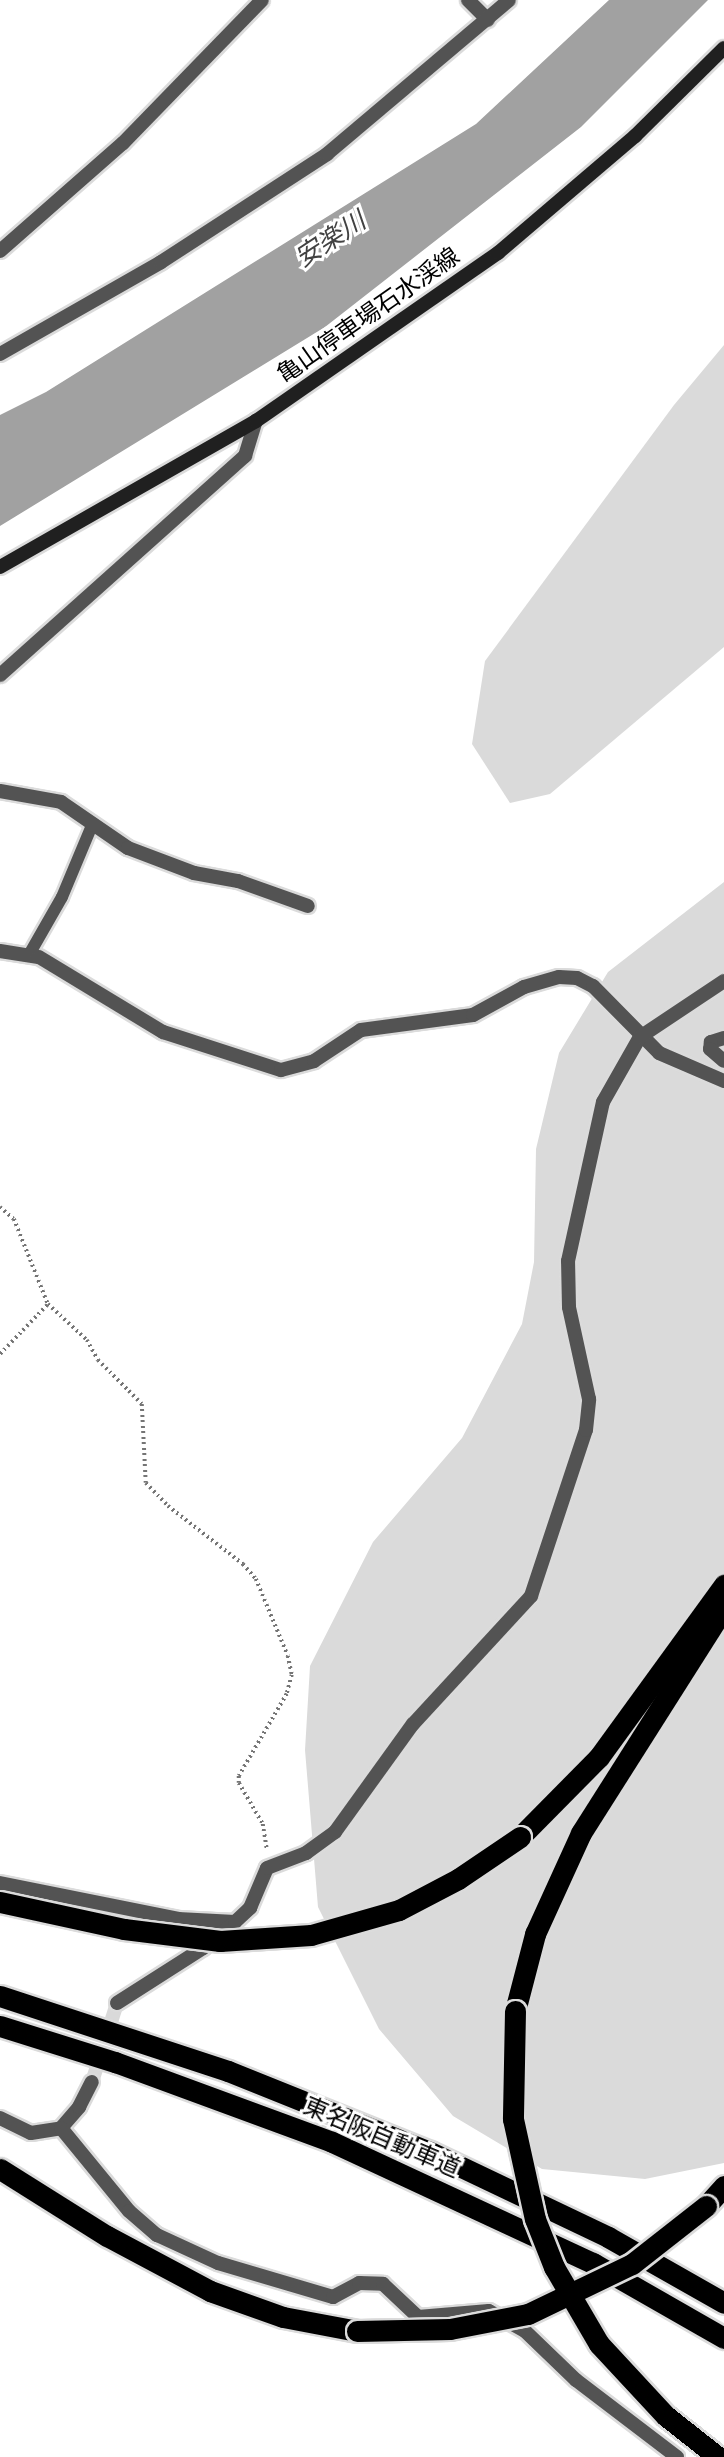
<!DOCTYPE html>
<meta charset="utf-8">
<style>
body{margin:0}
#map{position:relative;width:724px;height:2457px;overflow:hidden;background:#fff;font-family:"Archivo Narrow","Noto Sans JP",sans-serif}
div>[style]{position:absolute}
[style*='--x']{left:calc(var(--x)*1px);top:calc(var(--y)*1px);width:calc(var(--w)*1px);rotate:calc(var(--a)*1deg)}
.green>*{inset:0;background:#dadada}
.water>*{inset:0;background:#a1a1a1}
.street-tunnel>*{height:14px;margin-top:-7px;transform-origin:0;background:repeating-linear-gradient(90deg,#d9d9d9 0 14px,transparent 0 21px)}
.path>*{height:3.5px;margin-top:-1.75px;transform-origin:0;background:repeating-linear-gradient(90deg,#757575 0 2px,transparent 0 5.5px)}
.roads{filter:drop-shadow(2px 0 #dbdbdb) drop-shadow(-2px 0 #dbdbdb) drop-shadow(0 2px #dbdbdb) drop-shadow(0 -2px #dbdbdb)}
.lane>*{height:12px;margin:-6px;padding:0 6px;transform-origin:6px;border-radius:6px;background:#535353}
.street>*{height:14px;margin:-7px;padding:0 7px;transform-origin:7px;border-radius:7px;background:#535353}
.secondary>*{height:14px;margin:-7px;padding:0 7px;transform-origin:7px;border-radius:7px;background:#202020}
.highway>*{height:21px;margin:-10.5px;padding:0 10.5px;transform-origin:10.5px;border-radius:10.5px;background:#000}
.bridges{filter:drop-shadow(2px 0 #dbdbdb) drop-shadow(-2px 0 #dbdbdb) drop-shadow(0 2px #dbdbdb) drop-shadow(0 -2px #dbdbdb)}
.highway-bridge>*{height:21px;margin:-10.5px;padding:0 10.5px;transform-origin:10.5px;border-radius:10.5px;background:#000}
span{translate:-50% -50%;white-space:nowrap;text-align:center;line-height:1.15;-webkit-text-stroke:6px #fff;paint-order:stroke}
.street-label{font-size:24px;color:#000}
.water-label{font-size:26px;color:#424242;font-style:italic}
</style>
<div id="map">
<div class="green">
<div style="clip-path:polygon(724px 345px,724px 647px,550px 794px,510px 803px,472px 744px,485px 661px,674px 405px)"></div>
<div style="clip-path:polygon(724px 882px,724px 2163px,645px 2179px,542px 2169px,453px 2116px,379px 2029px,318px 1907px,305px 1750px,310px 1666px,373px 1542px,462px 1438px,522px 1324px,534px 1262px,536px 1149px,559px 1053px,608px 972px)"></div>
</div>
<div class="water">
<div style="clip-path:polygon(609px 0,708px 0,581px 127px,325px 327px,0 526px,0 415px,46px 392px,476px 124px)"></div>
</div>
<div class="street-tunnel">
<div style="--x:92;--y:2082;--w:83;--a:-72.4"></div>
</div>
<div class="path">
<div style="--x:0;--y:1207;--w:18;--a:41"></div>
<div style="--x:14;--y:1219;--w:92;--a:68.2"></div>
<div style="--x:48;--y:1304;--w:53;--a:42.7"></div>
<div style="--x:87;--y:1340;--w:23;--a:61"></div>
<div style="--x:98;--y:1360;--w:62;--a:45"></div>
<div style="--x:142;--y:1404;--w:79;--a:87.1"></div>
<div style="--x:146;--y:1483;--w:32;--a:46"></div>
<div style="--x:168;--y:1506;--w:95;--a:37.7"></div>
<div style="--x:243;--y:1564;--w:20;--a:49"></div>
<div style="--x:256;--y:1579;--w:83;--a:67.4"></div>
<div style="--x:288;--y:1656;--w:19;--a:78"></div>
<div style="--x:292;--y:1675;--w:20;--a:105"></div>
<div style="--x:287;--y:1694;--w:95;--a:120.3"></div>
<div style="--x:239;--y:1776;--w:7;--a:90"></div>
<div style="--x:239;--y:1783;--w:48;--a:59.7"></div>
<div style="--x:263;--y:1824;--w:26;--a:81"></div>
<div style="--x:0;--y:1354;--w:69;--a:-46.2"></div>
</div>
<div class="roads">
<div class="lane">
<div style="--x:30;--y:953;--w:64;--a:-60.3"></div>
<div style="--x:62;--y:897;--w:80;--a:-67.3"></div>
</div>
<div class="street">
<div style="--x:468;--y:0;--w:28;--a:45"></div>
<div style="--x:0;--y:251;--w:164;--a:-41.3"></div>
<div style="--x:123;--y:143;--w:199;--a:-45.8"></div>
<div style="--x:0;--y:354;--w:185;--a:-29.7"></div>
<div style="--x:161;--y:262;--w:198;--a:-33"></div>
<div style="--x:327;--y:154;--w:238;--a:-40.2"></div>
<div style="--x:0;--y:675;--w:329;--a:-41.8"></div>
<div style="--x:245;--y:456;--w:37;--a:-73"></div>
<div style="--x:0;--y:791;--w:62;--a:10.2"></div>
<div style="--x:61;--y:802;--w:81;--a:34.5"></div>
<div style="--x:128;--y:848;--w:71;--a:20.7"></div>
<div style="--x:194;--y:873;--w:45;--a:10.3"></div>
<div style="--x:238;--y:881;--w:74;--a:19.7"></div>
<div style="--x:0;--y:951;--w:39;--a:9"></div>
<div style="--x:39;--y:957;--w:145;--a:31.2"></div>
<div style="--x:163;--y:1032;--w:124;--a:17.9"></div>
<div style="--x:281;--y:1070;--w:34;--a:-15"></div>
<div style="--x:314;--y:1061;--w:56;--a:-33.4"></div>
<div style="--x:361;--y:1030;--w:113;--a:-7.6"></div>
<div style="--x:473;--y:1015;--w:58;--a:-28.8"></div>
<div style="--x:524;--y:987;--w:36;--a:-16"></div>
<div style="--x:559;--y:977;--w:18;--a:3"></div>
<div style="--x:577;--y:978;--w:18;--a:27"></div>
<div style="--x:593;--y:986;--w:94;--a:45.4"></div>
<div style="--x:659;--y:1053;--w:71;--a:23.3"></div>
<div style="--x:724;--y:1038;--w:14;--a:163"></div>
<div style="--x:711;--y:1042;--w:7;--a:98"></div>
<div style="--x:710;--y:1049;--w:18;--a:41"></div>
<div style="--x:0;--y:1883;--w:182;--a:11.4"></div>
<div style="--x:178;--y:1919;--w:57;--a:3"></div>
<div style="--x:117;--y:2003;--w:102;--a:-32.6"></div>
<div style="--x:203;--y:1948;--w:41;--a:-39.1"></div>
<div style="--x:235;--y:1922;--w:21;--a:-43"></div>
<div style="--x:250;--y:1908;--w:43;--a:-67"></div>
<div style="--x:267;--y:1868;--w:42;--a:-21"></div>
<div style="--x:306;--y:1853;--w:36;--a:-36"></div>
<div style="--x:335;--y:1832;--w:133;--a:-54.2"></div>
<div style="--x:413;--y:1724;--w:174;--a:-47.3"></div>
<div style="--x:531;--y:1596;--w:175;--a:-71.7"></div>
<div style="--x:586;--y:1430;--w:31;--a:-84"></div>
<div style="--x:589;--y:1399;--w:94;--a:-102.3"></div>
<div style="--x:569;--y:1307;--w:46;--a:-91.2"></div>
<div style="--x:568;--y:1261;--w:163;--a:-77.6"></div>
<div style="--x:603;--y:1102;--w:75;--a:-60.4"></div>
<div style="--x:640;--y:1037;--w:101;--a:-33.7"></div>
<div style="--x:0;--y:2118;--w:34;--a:26"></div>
<div style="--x:31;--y:2133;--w:30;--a:-9"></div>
<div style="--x:61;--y:2128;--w:28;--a:-49"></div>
<div style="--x:79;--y:2107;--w:28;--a:-63"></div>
<div style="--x:61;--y:2128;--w:107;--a:50.7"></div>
<div style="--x:129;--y:2211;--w:37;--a:41"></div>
<div style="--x:157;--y:2235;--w:67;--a:24.7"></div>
<div style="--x:218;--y:2263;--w:120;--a:16.5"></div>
<div style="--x:333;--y:2297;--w:30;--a:-28"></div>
<div style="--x:359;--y:2283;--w:24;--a:2"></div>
<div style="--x:383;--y:2284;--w:48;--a:43.3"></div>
<div style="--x:418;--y:2317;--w:71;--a:-4.8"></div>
<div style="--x:489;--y:2311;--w:41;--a:29.1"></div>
<div style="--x:525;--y:2331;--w:71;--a:43.9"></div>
<div style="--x:576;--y:2380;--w:127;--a:37.3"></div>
</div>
<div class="secondary">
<div style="--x:0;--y:567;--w:295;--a:-29.7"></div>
<div style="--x:256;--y:421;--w:295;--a:-34.8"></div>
<div style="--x:498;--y:253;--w:180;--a:-40.5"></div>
<div style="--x:635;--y:136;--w:125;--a:-44.7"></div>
</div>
<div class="highway">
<div style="--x:520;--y:1837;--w:112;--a:-45.4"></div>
<div style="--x:599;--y:1757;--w:213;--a:-54"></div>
<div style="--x:0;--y:1996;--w:240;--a:18.2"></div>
<div style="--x:228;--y:2071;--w:218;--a:21.9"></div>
<div style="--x:430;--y:2152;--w:197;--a:25.5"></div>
<div style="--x:608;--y:2237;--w:133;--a:29.6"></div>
<div style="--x:515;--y:2011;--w:80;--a:-75.4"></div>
<div style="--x:535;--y:1934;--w:111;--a:-65.5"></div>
<div style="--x:581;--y:1833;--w:267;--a:-57.6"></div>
<div style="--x:0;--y:2026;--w:121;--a:17.4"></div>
<div style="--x:115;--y:2062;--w:231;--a:20.2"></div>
<div style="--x:332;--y:2142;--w:288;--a:24.9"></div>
<div style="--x:593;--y:2263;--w:151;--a:29.8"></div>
<div style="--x:0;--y:2169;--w:126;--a:32.1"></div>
<div style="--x:107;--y:2236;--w:117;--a:28.1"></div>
<div style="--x:210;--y:2291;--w:77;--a:19.6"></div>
<div style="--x:283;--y:2317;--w:75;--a:10.7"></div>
<div style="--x:706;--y:2206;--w:27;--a:-48"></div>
</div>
</div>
<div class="bridges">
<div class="highway-bridge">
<div style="--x:0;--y:1902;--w:127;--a:12.3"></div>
<div style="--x:124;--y:1929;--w:97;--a:7.1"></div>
<div style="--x:220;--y:1941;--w:91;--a:-3.8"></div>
<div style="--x:311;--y:1935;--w:91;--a:-15.9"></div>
<div style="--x:399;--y:1910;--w:67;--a:-27.7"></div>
<div style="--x:458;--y:1879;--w:75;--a:-34.1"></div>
<div style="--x:515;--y:2011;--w:108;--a:91.1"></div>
<div style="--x:513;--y:2119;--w:102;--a:77.6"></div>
<div style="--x:535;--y:2219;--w:52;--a:68.4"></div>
<div style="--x:554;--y:2267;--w:89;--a:59.7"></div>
<div style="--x:599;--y:2344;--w:98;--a:47.1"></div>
<div style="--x:666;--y:2416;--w:66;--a:38.3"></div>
<div style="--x:357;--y:2331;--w:93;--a:-1.2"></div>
<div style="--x:450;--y:2329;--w:79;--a:-10.9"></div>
<div style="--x:528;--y:2314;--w:115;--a:-25.7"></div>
<div style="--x:632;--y:2264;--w:94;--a:-38.1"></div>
</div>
</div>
<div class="street-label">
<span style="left:368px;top:315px;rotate:-35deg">亀山停車場石水渓線</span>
<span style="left:382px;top:2137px;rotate:23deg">東名阪自動車道</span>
</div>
<div class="water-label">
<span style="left:330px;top:239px;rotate:-33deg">安楽川</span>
</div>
</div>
